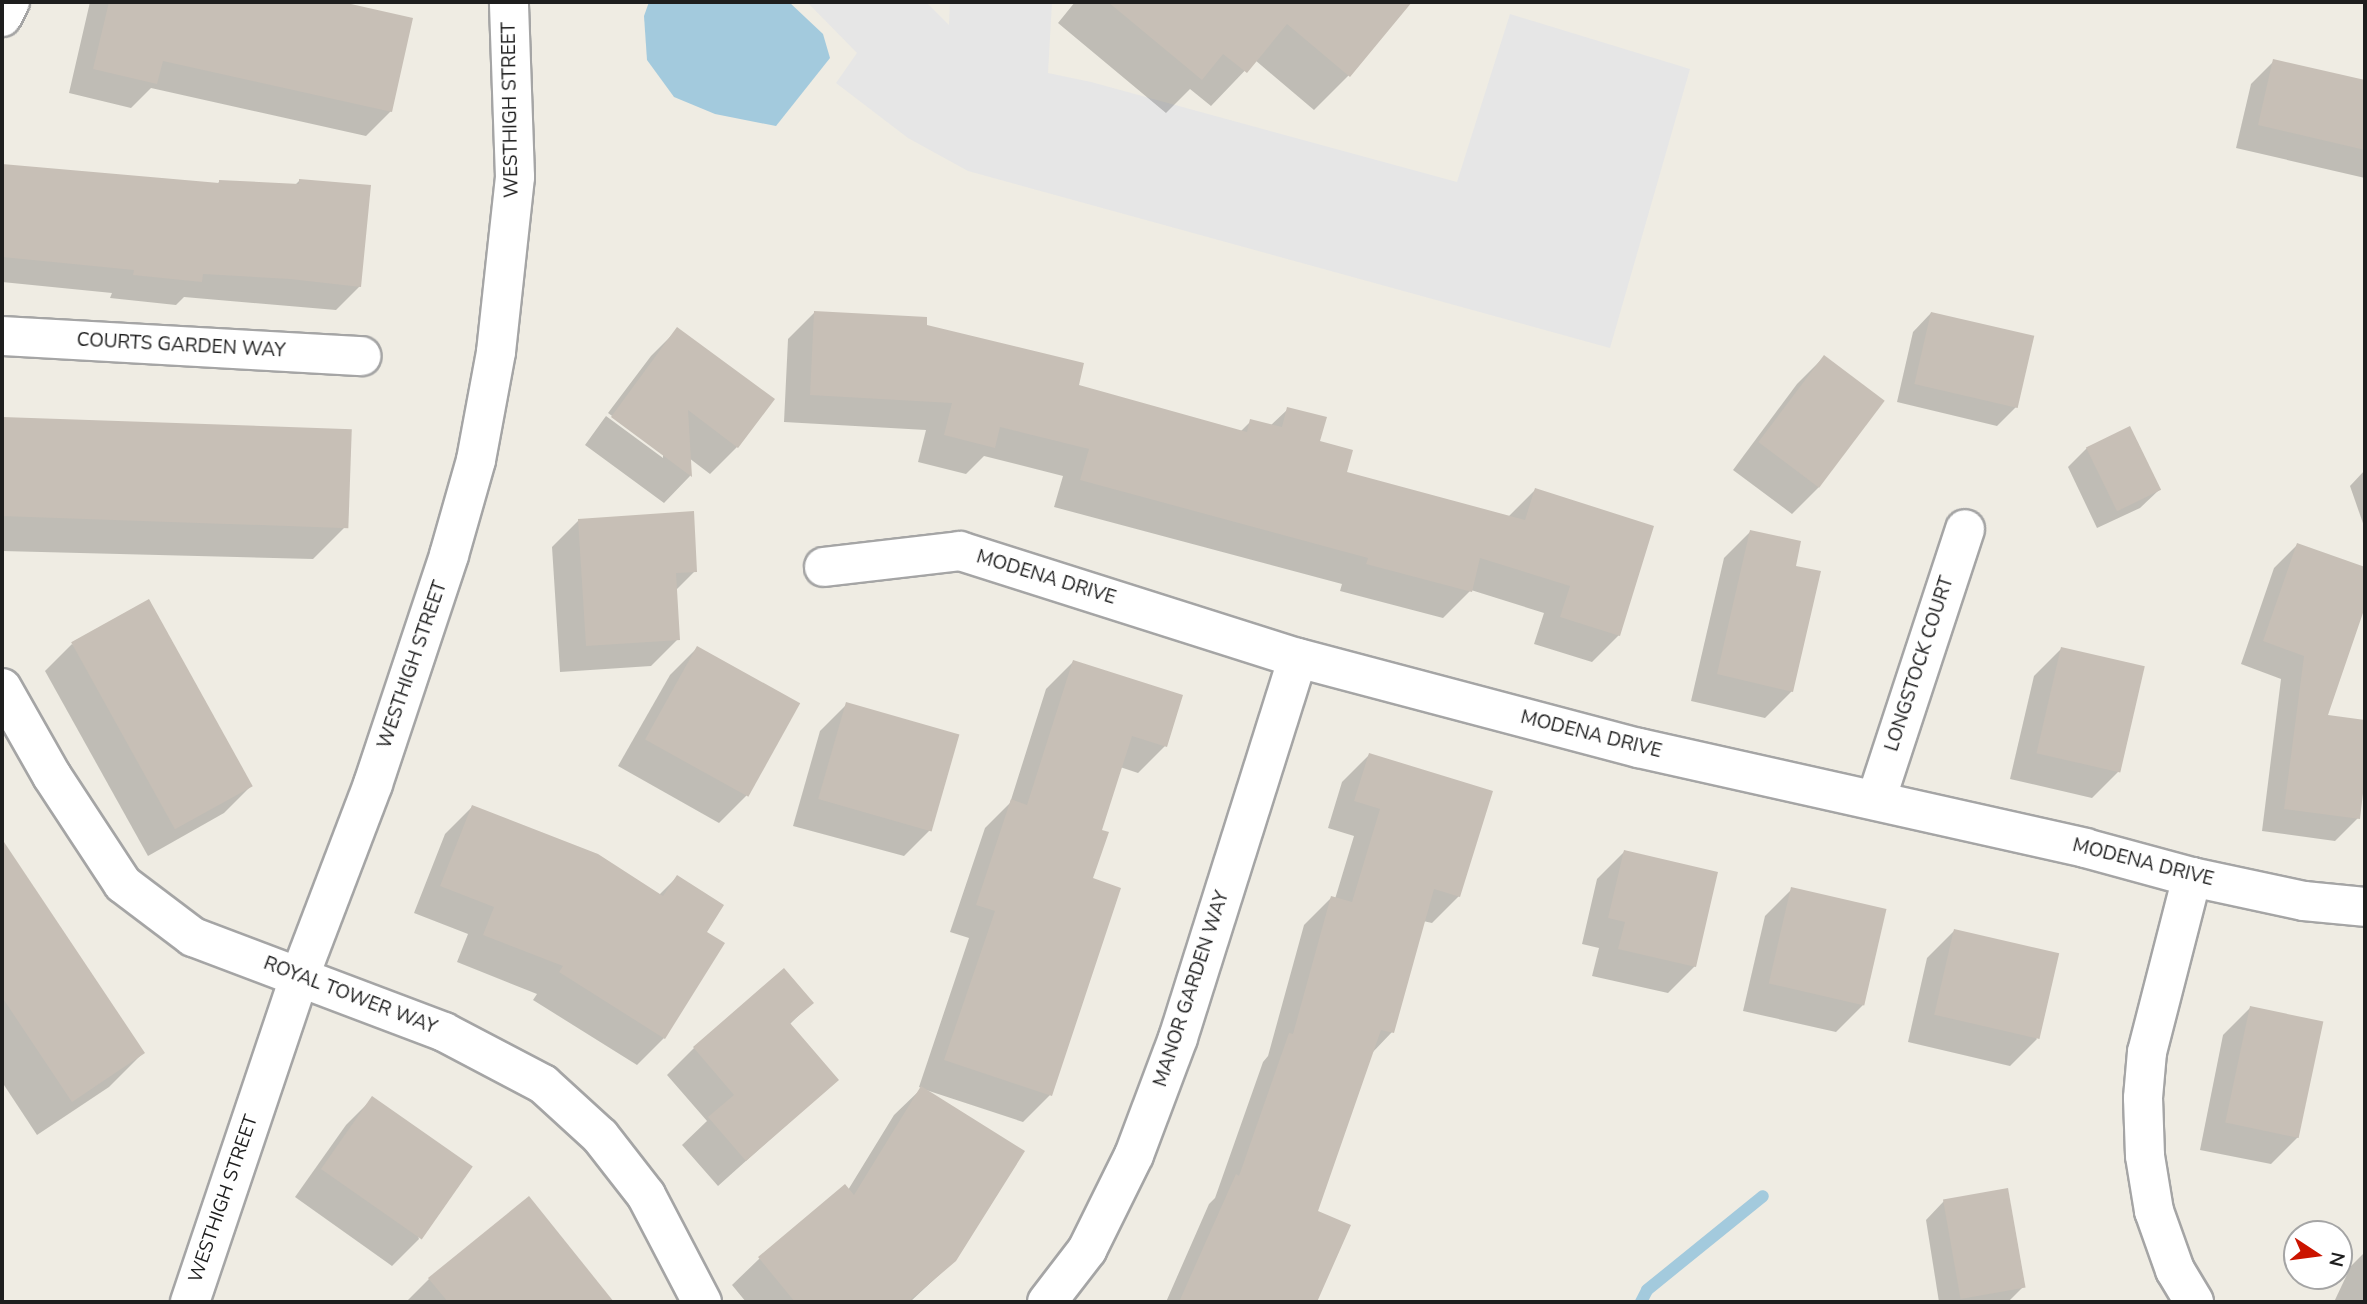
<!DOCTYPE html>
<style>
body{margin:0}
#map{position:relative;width:2367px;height:1304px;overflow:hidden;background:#efece3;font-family:"Nunito Sans",sans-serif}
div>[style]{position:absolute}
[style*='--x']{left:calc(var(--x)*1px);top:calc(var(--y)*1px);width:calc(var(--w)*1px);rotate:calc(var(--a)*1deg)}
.parking>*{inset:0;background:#e6e6e6}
.water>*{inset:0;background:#a3cadd}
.shadow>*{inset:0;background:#0003}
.stream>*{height:12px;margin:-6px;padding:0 6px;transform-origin:6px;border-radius:6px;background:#a3cadd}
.building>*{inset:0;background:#c7bfb6;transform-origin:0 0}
.roads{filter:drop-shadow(2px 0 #a5a5a5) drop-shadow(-2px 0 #a5a5a5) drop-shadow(0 2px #a5a5a5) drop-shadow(0 -2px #a5a5a5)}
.minor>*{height:38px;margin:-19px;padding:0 19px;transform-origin:19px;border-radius:19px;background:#fff}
span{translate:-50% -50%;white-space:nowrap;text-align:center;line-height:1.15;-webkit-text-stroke:5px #fff;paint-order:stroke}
.street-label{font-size:19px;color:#1e1e1e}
.frame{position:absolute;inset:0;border:4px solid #1e1e1e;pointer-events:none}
.north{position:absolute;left:2283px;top:1220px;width:70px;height:70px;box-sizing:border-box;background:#fff;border:2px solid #a5a5a5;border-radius:50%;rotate:103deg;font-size:19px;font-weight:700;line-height:28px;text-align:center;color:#1e1e1e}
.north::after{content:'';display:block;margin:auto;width:24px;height:32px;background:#cb1400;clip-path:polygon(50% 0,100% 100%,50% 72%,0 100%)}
</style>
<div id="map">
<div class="parking">
<div style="clip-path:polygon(807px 2px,926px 2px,949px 25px,950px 2px,1052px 2px,1048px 73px,1091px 82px,1457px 182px,1510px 14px,1690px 69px,1610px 348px,968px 171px,908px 138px,836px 83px,857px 53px)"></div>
</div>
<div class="water">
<div style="clip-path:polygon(649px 2px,789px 2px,823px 34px,830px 58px,776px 126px,715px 114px,674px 97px,647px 60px,644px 16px)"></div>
</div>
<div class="shadow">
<div style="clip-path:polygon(90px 2px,334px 2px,411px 19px,391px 111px,366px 136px,151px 88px,131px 108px,69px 93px)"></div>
<div style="clip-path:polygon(1075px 2px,1410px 2px,1349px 75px,1314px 110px,1255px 60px,1211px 106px,1190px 89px,1166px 113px,1058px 23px)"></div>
<div style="clip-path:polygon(2274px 61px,2365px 82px,2365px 178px,2236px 148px,2251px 84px)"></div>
<div style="clip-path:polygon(2px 166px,216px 185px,219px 182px,294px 186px,300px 180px,360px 286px,336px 310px,184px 297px,176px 305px,110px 298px,112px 293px,2px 282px)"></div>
<div style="clip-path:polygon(815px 312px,925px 326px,1077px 386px,1240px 432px,1251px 421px,1270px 426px,1288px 409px,1345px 474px,1508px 517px,1535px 490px,1619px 635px,1592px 662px,1534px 644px,1544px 613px,1471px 590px,1443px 618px,1340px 591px,1342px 584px,1054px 507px,1063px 476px,984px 456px,966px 474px,918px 462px,926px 430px,784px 422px,788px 339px)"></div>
<div style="clip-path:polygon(1931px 313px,2016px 407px,1997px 426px,1897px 402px,1913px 332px)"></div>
<div style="clip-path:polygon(678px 329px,772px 400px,737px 447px,710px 474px,689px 458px,690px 476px,664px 503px,585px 445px,606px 416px,663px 458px,663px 453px,608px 413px,651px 356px)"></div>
<div style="clip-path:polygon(1824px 357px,1819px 487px,1792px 514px,1733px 470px,1797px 384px)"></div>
<div style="clip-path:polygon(2px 419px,350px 430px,347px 525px,313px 559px,2px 551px)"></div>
<div style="clip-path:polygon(2130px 428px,2159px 490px,2140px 508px,2097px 528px,2068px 467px,2087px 448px)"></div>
<div style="clip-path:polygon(2365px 470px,2365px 529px,2350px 486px)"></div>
<div style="clip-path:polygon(579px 520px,695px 571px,675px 591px,678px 639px,651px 666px,560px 672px,552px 547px)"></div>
<div style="clip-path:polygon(1751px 531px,1794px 567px,1792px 691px,1765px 718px,1691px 701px,1724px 558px)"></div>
<div style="clip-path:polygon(2297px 545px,2365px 569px,2365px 602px,2325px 716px,2365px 721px,2365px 762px,2358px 818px,2335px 841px,2262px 831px,2281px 679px,2241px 664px,2274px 568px)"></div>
<div style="clip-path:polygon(72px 644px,251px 786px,224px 813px,148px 856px,45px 671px)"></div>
<div style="clip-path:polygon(697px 648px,797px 705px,746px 796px,719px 823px,618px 766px,670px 675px)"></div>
<div style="clip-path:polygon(2061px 649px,2119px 771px,2092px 798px,2010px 779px,2034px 676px)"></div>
<div style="clip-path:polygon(1073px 662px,1165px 746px,1138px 773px,1120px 767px,1100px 831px,1050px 1095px,1023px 1122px,926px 1090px,955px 1260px,910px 1302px,746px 1302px,732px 1285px,759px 1259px,845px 1187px,848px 1190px,894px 1115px,922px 1088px,919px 1087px,969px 938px,950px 932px,985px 828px,1010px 803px,1046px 689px)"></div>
<div style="clip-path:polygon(847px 704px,931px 829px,904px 856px,793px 826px,820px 731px)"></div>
<div style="clip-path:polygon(1369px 755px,1459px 896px,1432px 923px,1423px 921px,1392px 1032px,1372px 1053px,1316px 1212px,1349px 1226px,1315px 1302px,1166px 1302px,1209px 1204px,1215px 1198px,1263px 1062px,1268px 1056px,1304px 925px,1331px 898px,1335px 899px,1354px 836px,1328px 828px,1342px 782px)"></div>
<div style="clip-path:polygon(472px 807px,659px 895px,677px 877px,664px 1038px,637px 1065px,533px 1000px,537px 994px,457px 962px,468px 934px,414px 913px,445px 834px)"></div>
<div style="clip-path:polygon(2px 842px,143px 1053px,109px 1087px,37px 1135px,2px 1082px)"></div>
<div style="clip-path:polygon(1624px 852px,1695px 966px,1668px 993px,1592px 976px,1599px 948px,1582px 944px,1597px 879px)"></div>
<div style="clip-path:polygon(1792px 889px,1863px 1005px,1836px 1032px,1743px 1011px,1765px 916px)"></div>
<div style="clip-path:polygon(1954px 931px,2037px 1039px,2010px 1066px,1908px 1042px,1927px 958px)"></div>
<div style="clip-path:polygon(811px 1003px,789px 1025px,836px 1080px,718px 1186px,682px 1145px,707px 1121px,667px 1075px,694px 1048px)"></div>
<div style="clip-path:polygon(2250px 1008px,2298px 1137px,2271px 1164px,2200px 1150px,2223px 1035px)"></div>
<div style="clip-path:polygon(373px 1098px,419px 1239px,392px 1266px,295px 1197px,346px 1125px)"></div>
<div style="clip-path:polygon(1944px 1201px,2023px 1287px,2008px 1302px,1939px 1302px,1926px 1220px)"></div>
<div style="clip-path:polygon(2365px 1252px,2365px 1302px,2334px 1302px,2351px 1266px)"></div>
<div style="clip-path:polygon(429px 1279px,605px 1294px,597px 1302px,406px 1302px)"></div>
</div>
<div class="stream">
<div style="--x:1641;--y:1302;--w:13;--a:-63"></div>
<div style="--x:1647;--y:1290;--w:149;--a:-39"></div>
</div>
<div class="building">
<div style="clip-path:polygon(109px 2px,342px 2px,413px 18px,392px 112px,163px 61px,157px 84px,93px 69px)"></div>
<div style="clip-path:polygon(1108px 2px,1412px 2px,1350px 77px,1287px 24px,1247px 73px,1223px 54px,1202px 80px)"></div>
<div style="clip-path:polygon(2273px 59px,2365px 80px,2365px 150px,2258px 125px)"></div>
<div style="clip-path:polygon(2px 164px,219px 183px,219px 180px,299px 184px,299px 179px,371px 185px,361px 287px,290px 279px,203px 274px,202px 282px,133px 275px,134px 270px,2px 257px)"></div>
<div style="clip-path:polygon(814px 311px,927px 317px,927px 325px,1084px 363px,1079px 385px,1247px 432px,1250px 419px,1282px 427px,1287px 407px,1327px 417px,1320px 441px,1353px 450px,1347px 472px,1525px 520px,1535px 488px,1654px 526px,1620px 636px,1560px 617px,1570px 586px,1480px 558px,1472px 592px,1366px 564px,1368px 558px,1080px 480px,1089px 449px,1000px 427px,995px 448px,944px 435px,952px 403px,810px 395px)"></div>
<div style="left:1931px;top:312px;width:106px;height:74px;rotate:13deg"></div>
<div style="clip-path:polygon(677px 327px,775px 399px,738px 448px,688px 410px,692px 477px,611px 417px)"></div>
<div style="left:1824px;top:355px;width:76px;height:109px;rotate:37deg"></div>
<div style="left:2px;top:417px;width:350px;height:99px;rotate:2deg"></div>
<div style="left:2130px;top:426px;width:71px;height:49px;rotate:64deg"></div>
<div style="clip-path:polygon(694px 511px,697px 572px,676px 573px,680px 640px,586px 646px,578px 519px)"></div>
<div style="clip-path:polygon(1750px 530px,1801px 541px,1796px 566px,1821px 571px,1793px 692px,1717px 674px)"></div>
<div style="clip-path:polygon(2297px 543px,2365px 567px,2365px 607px,2328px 715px,2365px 720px,2365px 776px,2360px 819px,2284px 809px,2304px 656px,2263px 641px)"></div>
<div style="left:149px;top:599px;width:214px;height:89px;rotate:61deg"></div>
<div style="left:697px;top:646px;width:118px;height:107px;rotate:29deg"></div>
<div style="left:2061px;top:647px;width:86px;height:109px;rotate:13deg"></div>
<div style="clip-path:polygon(1073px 660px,1183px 695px,1167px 747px,1132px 736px,1102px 830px,1109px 832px,1093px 878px,1121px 888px,1052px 1096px,944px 1060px,995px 911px,976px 905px,1011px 799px,1027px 805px)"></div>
<div style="left:846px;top:702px;width:118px;height:101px;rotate:16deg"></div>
<div style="clip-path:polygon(1369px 753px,1493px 791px,1460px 897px,1434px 889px,1394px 1033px,1381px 1030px,1318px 1211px,1351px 1225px,1317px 1302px,1179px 1302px,1236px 1174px,1239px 1176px,1289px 1033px,1293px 1034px,1331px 896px,1352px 902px,1380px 809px,1354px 801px)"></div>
<div style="clip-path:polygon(472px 805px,598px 854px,663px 896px,677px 875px,724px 905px,707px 932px,725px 943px,665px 1039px,559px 972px,563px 966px,483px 935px,494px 907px,440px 886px)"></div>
<div style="clip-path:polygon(2px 839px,145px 1053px,72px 1102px,2px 997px)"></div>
<div style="clip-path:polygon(1624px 850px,1718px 872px,1696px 967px,1618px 949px,1625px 922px,1608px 918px)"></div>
<div style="left:1791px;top:887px;width:98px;height:99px;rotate:13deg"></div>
<div style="left:1954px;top:929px;width:108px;height:88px;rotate:13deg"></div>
<div style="clip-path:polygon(784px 968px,814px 1003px,790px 1023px,839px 1080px,746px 1161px,708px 1117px,734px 1095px,693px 1047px)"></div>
<div style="left:2250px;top:1006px;width:75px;height:119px;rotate:12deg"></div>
<div style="clip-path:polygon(921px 1086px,1025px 1151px,956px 1261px,908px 1302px,795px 1302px,758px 1257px,845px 1184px,854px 1195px)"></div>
<div style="left:372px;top:1096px;width:123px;height:89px;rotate:35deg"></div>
<div style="left:2008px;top:1188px;width:101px;height:66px;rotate:80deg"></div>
<div style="clip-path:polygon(529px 1196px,614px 1302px,448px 1302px,428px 1278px)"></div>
</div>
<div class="roads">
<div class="minor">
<div style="--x:2;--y:17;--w:17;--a:-62"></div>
<div style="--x:2;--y:336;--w:360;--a:3.2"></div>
<div style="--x:824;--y:567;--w:137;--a:-6.7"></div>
<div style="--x:960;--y:551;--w:355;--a:17.6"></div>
<div style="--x:1298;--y:658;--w:353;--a:14.8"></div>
<div style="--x:1639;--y:748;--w:457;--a:12.6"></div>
<div style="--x:2085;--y:848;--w:111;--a:15.2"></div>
<div style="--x:2192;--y:877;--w:115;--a:12.1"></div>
<div style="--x:2304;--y:901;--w:61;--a:5.6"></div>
<div style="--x:2;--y:688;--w:101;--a:60.4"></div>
<div style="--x:52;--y:776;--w:129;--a:56.7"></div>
<div style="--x:123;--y:884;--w:88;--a:37.1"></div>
<div style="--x:193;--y:937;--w:268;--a:20.7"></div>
<div style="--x:444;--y:1032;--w:112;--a:27.7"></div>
<div style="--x:543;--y:1084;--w:77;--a:42.4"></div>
<div style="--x:600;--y:1136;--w:75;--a:52.1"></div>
<div style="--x:646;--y:1195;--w:121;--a:62.4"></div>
<div style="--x:1876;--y:800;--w:285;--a:-71.8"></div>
<div style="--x:2192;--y:877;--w:181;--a:104.4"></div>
<div style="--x:2147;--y:1052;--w:46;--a:95"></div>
<div style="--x:2143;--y:1098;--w:58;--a:88"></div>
<div style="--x:2145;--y:1156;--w:56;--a:80.7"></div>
<div style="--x:2154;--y:1211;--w:63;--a:70.4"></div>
<div style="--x:2175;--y:1270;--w:37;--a:59"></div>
<div style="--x:190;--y:1302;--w:342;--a:-71.4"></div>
<div style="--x:299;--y:978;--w:208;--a:-69.1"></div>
<div style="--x:373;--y:784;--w:241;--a:-71.6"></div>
<div style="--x:449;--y:555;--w:99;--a:-74.1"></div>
<div style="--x:476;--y:460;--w:110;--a:-79.5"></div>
<div style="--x:496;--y:352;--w:176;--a:-83.8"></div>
<div style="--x:515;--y:177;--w:175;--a:-92"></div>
<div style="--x:1047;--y:1302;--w:66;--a:-52.4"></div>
<div style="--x:1087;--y:1250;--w:106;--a:-63.7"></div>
<div style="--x:1134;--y:1155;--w:125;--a:-69.4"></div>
<div style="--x:1178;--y:1038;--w:398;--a:-72.5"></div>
</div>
</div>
<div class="street-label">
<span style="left:511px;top:110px;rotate:-91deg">WESTHIGH STREET</span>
<span style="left:181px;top:346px;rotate:3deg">COURTS GARDEN WAY</span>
<span style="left:1046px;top:578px;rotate:17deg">MODENA DRIVE</span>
<span style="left:1920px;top:664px;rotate:-72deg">LONGSTOCK COURT</span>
<span style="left:413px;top:665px;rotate:-71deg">WESTHIGH STREET</span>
<span style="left:1591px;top:735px;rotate:14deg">MODENA DRIVE</span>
<span style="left:2143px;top:863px;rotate:14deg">MODENA DRIVE</span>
<span style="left:1192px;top:989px;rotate:-72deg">MANOR GARDEN WAY</span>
<span style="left:350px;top:996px;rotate:21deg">ROYAL TOWER WAY</span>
<span style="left:224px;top:1199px;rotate:-71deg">WESTHIGH STREET</span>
</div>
<div class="frame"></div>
<div class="north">N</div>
</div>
